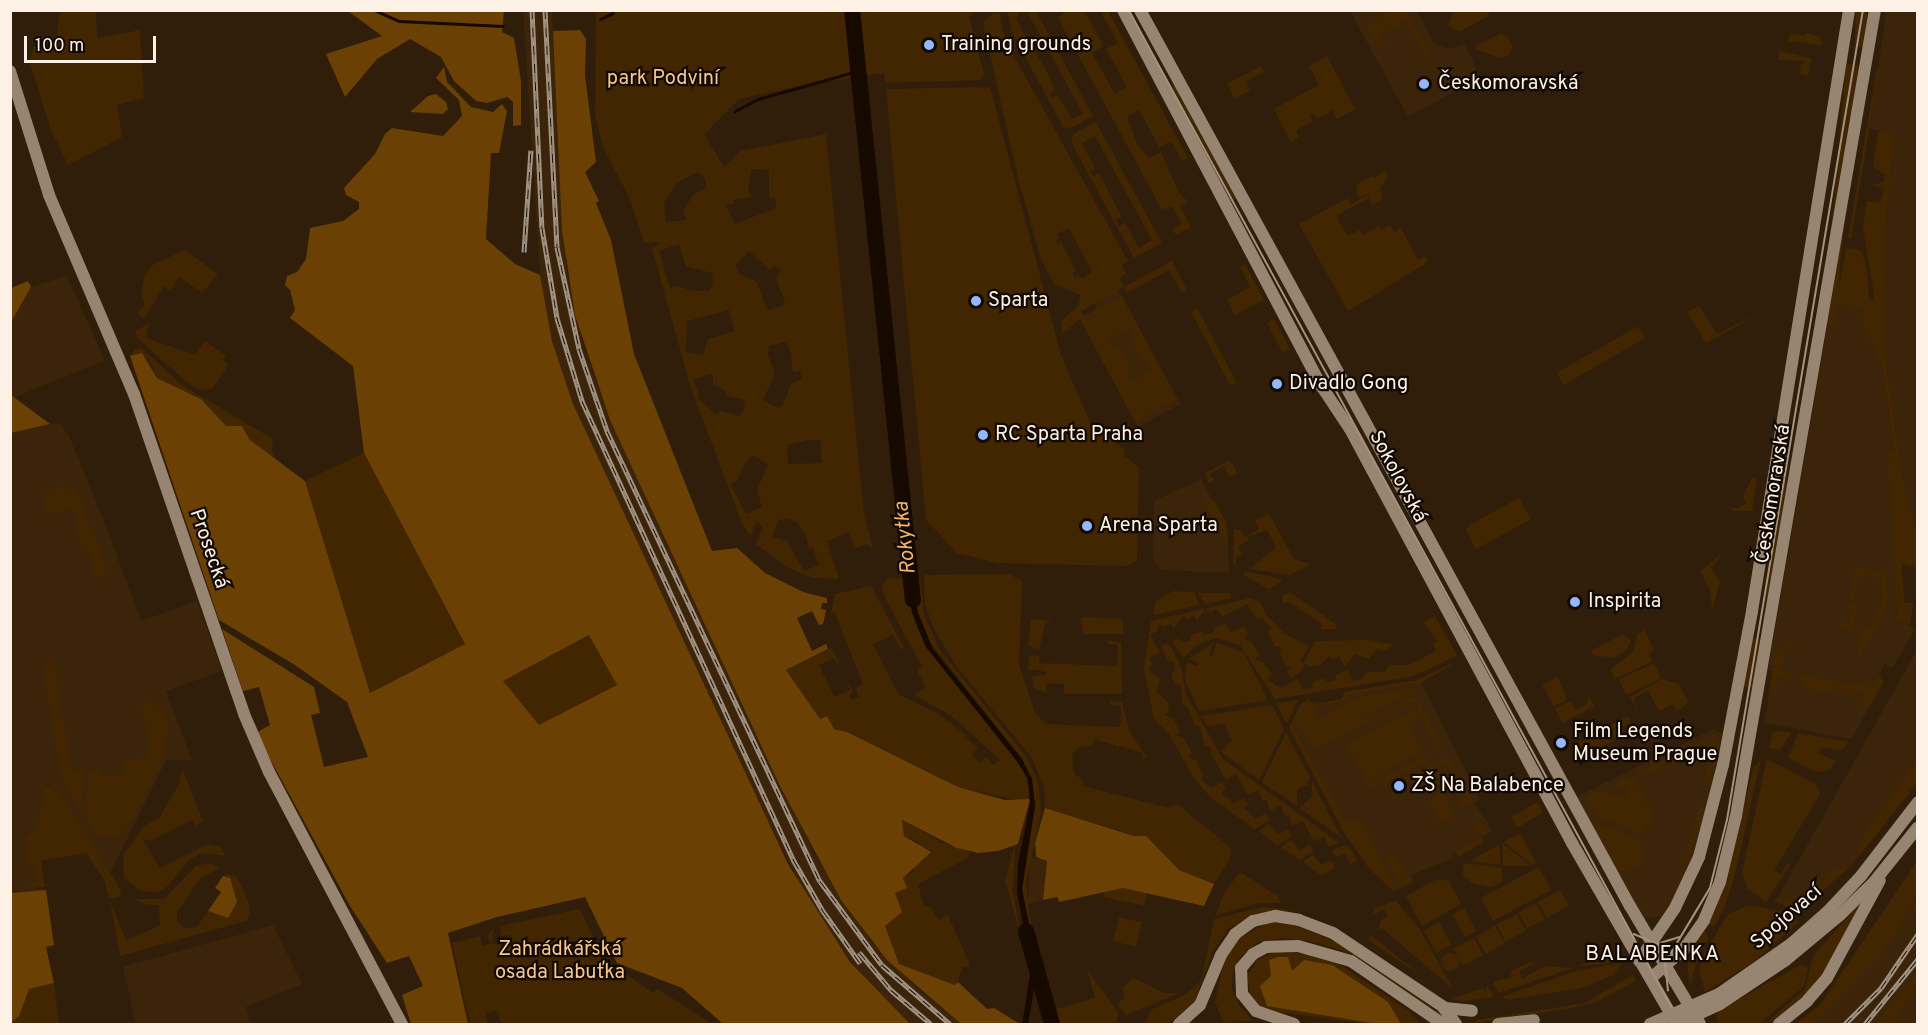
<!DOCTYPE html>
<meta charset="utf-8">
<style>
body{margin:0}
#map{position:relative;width:1928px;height:1035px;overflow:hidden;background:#301e0a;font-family:Overpass,sans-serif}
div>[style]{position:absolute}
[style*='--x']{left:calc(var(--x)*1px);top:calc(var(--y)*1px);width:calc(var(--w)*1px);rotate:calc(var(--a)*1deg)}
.built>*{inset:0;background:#3b2409}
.green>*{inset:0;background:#422602;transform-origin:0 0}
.round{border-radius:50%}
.forest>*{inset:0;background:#6a4004}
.water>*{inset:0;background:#170900;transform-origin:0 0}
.stream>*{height:3px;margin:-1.5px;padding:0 1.5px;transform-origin:1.5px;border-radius:1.5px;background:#170900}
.river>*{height:16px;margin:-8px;padding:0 8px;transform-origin:8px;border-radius:8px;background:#170900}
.major>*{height:12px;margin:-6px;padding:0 6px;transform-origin:6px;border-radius:6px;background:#978471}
.tram>*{height:1.5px;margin:-0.75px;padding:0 0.75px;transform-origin:0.75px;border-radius:0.75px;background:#a29383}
.rail>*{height:5px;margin-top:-2.5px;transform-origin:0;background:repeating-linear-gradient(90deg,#120a04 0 9px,#a29383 0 18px);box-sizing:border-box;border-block:2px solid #a29383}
.major-bridge>*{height:12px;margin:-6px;padding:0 6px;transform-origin:6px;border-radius:6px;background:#978471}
.dots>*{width:16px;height:16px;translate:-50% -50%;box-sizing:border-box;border:3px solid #120a04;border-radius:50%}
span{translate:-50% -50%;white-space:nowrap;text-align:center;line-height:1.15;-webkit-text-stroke:4.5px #120a04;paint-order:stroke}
.poi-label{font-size:20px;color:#fdf0e4}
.left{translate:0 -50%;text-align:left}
.park-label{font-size:20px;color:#fac58c}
.street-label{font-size:20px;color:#fdf0e4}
.water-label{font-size:21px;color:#f6b46b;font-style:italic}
.neighbourhood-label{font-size:21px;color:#fdf0e4;letter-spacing:1.5px}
.frame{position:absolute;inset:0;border:12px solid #fdf0e4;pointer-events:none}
.scale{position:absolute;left:24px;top:36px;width:132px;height:27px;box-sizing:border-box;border:3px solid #fdf0e4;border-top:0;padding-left:8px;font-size:18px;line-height:21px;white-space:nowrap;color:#fdf0e4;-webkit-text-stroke:4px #120a04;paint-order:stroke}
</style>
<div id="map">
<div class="built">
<div style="clip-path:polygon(523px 11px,552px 11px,567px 271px,584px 349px,610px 420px,813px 852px,872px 943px,918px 989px,962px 1024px,910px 1024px,866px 981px,817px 915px,756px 798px,573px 404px,552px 341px,540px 275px)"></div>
<div style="clip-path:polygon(1350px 11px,1417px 11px,1434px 43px,1448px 49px,1465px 44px,1480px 77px,1408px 117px)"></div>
<div style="clip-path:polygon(1886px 11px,1917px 11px,1917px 534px,1903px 480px,1885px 357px,1885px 233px,1894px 133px,1870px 129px)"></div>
<div style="clip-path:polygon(67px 276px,105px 361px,15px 397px,11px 394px,10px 322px,31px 287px)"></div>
<div style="clip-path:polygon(1118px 290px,1181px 404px,1138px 427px,1080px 319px,1095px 310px,1096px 302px)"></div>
<div style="clip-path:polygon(1838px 302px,1863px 307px,1863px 326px,1882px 366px,1894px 453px,1888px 453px,1898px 619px,1915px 629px,1892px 668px,1885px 664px,1872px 687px,1880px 688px,1851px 739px,1764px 723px,1773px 671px,1768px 670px,1831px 306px)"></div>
<div style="clip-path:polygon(59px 423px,68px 434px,105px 523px,141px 621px,197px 601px,222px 671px,166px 691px,192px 760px,166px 760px,110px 873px,51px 784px,47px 785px,37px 829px,30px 837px,28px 865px,33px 865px,35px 884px,30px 884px,30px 888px,46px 890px,11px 893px,10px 433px)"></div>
<div style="clip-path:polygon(1201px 479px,1227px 527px,1229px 573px,1161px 570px,1153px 559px,1154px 501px)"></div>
<div style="clip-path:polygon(1917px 650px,1917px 758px,1859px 843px,1857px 859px,1852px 865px,1826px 872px,1828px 877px,1802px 900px,1777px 899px)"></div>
<div style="clip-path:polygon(1421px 683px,1480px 799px,1474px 803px,1493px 831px,1452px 854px,1454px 858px,1411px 875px,1414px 881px,1394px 892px,1346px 826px,1295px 728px,1304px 709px,1345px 701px,1346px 695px)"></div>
<div style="clip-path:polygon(1713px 729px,1722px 734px,1705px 820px,1690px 867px,1669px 910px,1660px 917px,1645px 918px,1638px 915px,1574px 798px)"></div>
<div style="clip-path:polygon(1030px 857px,1047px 861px,1043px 900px,1028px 904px)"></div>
<div style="clip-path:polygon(1917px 898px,1917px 973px,1904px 991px,1875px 1024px,1814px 1024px,1880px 956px)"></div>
<div style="clip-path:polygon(273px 925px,302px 984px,246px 1007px,250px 1024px,136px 1024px,123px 967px)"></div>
<div style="clip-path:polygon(1917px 984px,1917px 1024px,1896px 1024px,1896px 1017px)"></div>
</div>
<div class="green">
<div style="clip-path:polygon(60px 11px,96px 11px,97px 38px,140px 30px,144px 98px,117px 105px,122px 137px,68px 165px,51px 130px,29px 60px,34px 47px,48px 48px,56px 40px)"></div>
<div style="clip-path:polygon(evenodd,596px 11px,974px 11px,969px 17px,984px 74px,981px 80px,885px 83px,884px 73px,803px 85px,739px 99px,704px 134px,724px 167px,741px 151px,826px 134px,864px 513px,873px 549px,867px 544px,855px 548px,849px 532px,827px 541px,839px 579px,813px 578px,787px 567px,756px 544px,763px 527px,757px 522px,750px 536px,741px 521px,691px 388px,652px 249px,660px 242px,644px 243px,630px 199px,603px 147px,595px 115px,596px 11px,752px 169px,769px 170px,769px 197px,776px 200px,776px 208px,735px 224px,726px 206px,734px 203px,733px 200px,752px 197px,748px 190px,752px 169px,596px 11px,698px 172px,705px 179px,707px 187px,693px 195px,683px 211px,686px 220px,666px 222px,664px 203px,677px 182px,698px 172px,596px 11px,679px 244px,686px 266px,712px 273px,713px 283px,709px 291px,692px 291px,678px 286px,670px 288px,659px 251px,679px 244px,596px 11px,749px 251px,770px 270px,774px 265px,781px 270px,776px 279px,785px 302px,783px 306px,767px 310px,757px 282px,740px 274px,735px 266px,749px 251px,596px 11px,729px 310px,735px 331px,708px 339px,703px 355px,686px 352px,687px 321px,729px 310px,596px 11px,786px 342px,791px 353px,793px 372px,800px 371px,802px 379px,791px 383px,783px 406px,778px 408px,763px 400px,775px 373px,768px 355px,769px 346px,786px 342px,596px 11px,709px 374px,713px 375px,713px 384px,726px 391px,727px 396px,743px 399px,745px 407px,740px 416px,721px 411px,716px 414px,697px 398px,699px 393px,693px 380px,709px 374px,596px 11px,807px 440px,820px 440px,822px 463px,788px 464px,787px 445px,807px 440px,596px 11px,753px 455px,768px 465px,757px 490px,762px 507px,746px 514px,730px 484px,737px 481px,744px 465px,753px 455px,596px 11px,786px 519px,797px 522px,806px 535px,809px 549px,813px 548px,819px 565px,804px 571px,787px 541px,772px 537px,778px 520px,786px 519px)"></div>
<div style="clip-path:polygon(1020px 11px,1016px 19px,1027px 39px,1021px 42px,1023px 45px,1029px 42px,1046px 70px,1055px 91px,1050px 94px,1052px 98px,1057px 95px,1072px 119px,1083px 114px,1027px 11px,1036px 11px,1093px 116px,1071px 128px,1063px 127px,1012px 32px,1008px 12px)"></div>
<div style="clip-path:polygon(1066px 11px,1083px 11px,1092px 24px,1103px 46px,1092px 53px,1115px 94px,1127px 87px,1106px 49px,1118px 43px,1100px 11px,1108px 11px,1188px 158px,1182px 161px,1171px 141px,1159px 147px,1139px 110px,1127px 117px,1137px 144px,1149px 158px,1161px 152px,1178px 191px,1188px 202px,1180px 206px,1191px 227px,1176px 235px,1172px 229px,1182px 224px,1172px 206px,1162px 210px,1058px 18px)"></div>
<div style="clip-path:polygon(1389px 11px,1406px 11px,1433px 60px,1425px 54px,1406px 21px,1381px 35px,1387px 46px,1380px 50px,1367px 25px)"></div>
<div style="clip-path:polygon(1453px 11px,1453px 10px,1491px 11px,1487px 17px,1459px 32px,1448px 25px)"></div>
<div style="left:1855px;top:11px;width:12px;height:36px"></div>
<div style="clip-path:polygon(evenodd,994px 12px,1000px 13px,1003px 32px,1017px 62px,1128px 261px,1122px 265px,1126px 274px,1119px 278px,1124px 287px,1172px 261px,1187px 290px,1182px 293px,1169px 270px,1127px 293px,1124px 287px,1081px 311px,1084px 316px,1122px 296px,1177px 399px,1140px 419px,1142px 423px,1135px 422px,1080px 319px,1062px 334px,1061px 321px,1078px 306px,1081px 295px,1054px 284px,1041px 259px,1018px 178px,983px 23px,994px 12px,1069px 228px,1092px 272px,1083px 279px,1078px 275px,1075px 277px,1072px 272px,1076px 271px,1061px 242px,1058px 245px,1056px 240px,1059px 239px,1057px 234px,1069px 228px,994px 12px,1130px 329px,1135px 338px,1131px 341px,1142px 362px,1146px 360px,1151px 369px,1132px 382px,1126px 371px,1131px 368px,1119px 347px,1114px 349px,1108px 338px,1130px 329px)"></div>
<div style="clip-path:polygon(1501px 33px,1507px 36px,1513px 47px,1509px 55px,1501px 58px,1477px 50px,1476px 46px)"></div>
<div style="clip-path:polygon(1806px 33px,1820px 37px,1822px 45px,1788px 41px,1790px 34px,1804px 36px)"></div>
<div style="clip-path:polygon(1780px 51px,1811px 58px,1808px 76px,1799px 74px,1801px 64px,1807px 61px,1778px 60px)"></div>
<div style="clip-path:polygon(1327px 56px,1355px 109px,1337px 119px,1333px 110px,1317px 119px,1314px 114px,1310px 116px,1313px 121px,1296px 130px,1299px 137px,1291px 142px,1274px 109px,1319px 85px,1309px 66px)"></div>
<div style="left:1846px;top:64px;width:12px;height:261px;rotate:5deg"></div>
<div style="clip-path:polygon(1261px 66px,1264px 71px,1246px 82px,1250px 90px,1235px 99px,1227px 84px)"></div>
<div style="clip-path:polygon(1877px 68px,1879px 72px,1851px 239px,1848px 238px)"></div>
<div style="left:1175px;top:85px;width:129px;height:8px;rotate:61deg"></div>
<div style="clip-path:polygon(990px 87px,1061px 355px,1090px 422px,1125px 450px,1123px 455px,1139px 468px,1137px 560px,1127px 566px,998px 563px,957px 553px,926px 520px,886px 89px)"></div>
<div style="clip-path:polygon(evenodd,1096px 122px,1162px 243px,1134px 258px,1071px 142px,1074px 134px,1096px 122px,1095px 136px,1152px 240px,1139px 248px,1125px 223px,1119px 226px,1116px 220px,1122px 217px,1099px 174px,1093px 177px,1090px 171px,1095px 168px,1082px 143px,1095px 136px)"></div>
<div style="clip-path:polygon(1878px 131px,1894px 133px,1885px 233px,1885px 356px,1903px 480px,1917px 534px,1917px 568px,1901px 564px,1905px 603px,1914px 603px,1909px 625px,1898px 619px,1889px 488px,1888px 452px,1894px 453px,1882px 366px,1863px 326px,1863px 307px,1836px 304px,1846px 248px,1861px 250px,1867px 269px,1869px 300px,1875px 300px,1863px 228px,1867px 201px,1880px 203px,1884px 188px,1870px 185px,1884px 182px,1885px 175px,1873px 167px)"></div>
<div style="clip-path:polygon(1385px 170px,1388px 175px,1381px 188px,1372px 193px,1381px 190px,1382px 200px,1373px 205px,1369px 198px,1337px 215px,1339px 222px,1348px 236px,1360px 230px,1363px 235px,1379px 226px,1381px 230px,1390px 225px,1394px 232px,1401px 228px,1418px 260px,1425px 256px,1428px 262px,1348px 311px,1299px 224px,1348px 198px,1351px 204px,1371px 193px,1358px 198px,1356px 185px,1372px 176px,1374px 179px)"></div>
<div style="clip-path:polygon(185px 250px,218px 274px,202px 293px,180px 277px,170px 290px,164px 286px,144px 319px,137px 313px,145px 304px,141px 293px,145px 274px,154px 264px)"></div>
<div style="clip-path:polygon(1245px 264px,1264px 300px,1235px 315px,1227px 300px,1250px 287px,1240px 267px)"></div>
<div style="clip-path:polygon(1699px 306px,1717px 334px,1765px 310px,1706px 343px,1687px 312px)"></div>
<div style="left:1197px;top:308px;width:84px;height:7px;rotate:62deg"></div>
<div style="left:1274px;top:319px;width:34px;height:8px;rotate:62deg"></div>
<div style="clip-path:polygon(149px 323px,146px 338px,195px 355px,205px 341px,226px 356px,223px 361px,227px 362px,226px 370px,212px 389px,200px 390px,188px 383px,135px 336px,136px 331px)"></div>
<div style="left:1638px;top:326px;width:14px;height:94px;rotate:60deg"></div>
<div style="clip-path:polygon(141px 348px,182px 385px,273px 439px,272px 450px,276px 461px,250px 440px,247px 432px,226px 426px,201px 399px,158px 378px,148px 358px,130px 356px,135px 349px)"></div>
<div style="clip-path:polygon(364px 453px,465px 644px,370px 693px,305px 481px)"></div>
<div style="clip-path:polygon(1230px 460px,1238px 474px,1229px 477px,1224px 466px,1210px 474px,1214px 481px,1208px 483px,1205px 473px)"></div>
<div style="clip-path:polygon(1752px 478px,1757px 480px,1752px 511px,1734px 511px,1730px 506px,1736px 509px,1746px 503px,1743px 496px)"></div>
<div style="left:1778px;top:481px;width:9px;height:147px;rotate:6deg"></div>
<div style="clip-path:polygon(59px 486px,74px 491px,81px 501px,107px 568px,103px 577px,94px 575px,89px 552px,82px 554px,74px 509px,45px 514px,44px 492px)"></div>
<div style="clip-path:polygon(1205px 498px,1214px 500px,1226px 522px,1228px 547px,1202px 499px)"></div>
<div style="clip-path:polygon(1519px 498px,1531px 519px,1476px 549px,1466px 530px,1470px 525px)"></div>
<div style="clip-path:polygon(1269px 514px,1294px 559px,1311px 564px,1290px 575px,1250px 569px,1276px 547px,1267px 530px,1247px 537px,1249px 540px,1238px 546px,1242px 554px,1236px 558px,1236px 566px,1233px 564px,1234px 529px,1241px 530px,1245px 537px,1259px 529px,1255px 521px)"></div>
<div style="clip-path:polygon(1724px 552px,1711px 568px,1720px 582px,1712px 609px,1710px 590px,1700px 571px)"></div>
<div style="clip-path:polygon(1858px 567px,1885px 573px,1888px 601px,1883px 617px,1860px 655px,1857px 652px,1861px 628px,1868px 629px,1883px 598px,1881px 578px,1859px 575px,1851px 604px,1857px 606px,1853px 630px,1840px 629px,1841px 622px,1850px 623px,1852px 609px,1848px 608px,1854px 570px)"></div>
<div style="clip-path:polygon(1244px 571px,1281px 579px,1282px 581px,1269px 589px,1244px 575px)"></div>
<div style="clip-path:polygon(1009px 574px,1022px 581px,1019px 665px,1035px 713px,1046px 724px,1120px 727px,1121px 706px,1111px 705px,1110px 701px,1122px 702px,1130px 733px,1147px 756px,1142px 759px,1143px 753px,1120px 746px,1116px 752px,1117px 746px,1094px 739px,1092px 746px,1080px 747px,1072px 754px,1074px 774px,1082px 779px,1083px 786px,1169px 808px,1177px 804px,1231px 848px,1230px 859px,1214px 884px,1179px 870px,1137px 836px,1045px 808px,1044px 787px,1032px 758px,956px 666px,933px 627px,925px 603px,924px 575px)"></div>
<div style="clip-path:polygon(888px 578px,906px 579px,915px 623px,926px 647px,1023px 769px,1030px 794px,1027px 802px,958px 787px,847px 732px,834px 729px,827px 716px,820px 719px,818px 716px,786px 670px,832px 648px,843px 671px,834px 658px,819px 665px,834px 697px,850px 690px,845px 675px,853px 693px,849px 696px,851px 700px,859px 697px,856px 688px,863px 684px,835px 613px,831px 612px,835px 594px,871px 586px,904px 648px,901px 650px,893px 635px,873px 644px,898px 694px,939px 714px,960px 730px,978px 749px,972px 754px,979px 763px,986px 757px,993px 765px,1000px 760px,953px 717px,915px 695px,925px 687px,917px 670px,922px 667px,884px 596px,882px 585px)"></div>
<div style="clip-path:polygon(920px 578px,924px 615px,940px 650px,1026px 756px,1038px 781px,1041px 811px,1026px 883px,1030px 920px,1041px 954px,1035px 953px,1030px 933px,1022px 889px,1035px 806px,1032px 779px,1022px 759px,929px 641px,915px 603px,912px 579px)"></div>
<div style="clip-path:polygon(1173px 591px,1194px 592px,1200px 605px,1153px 615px,1156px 601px)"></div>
<div style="clip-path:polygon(1290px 592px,1337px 625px,1336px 629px,1321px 629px,1321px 623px,1289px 602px,1283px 604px,1283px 595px)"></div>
<div style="clip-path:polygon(1198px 593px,1231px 593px,1231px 598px,1205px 604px)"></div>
<div style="clip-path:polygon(1250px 598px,1260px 602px,1267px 616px,1285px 634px,1309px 646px,1300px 661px,1303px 663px,1315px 641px,1370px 640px,1394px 645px,1382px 652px,1377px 648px,1369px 659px,1355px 654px,1345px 667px,1339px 656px,1332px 660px,1329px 656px,1318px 667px,1316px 664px,1309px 667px,1305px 663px,1302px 671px,1290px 678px,1287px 671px,1292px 668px,1287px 667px,1279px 653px,1282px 648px,1275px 646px,1268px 632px,1271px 627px,1261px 618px,1257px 619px,1247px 604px,1222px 617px,1217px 609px,1210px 613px,1206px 608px,1197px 620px,1194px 616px,1187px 620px,1183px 615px,1174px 628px,1171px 624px,1164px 627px,1159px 624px,1157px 631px,1150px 635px,1160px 652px,1149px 658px,1153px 665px,1148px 669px,1160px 679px,1156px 692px,1168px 702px,1169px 711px,1165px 715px,1173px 718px,1180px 732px,1176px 735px,1184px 739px,1192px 753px,1189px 758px,1196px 760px,1203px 774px,1201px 779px,1211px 788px,1222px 782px,1226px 789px,1221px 793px,1233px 803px,1244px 798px,1248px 805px,1244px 808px,1256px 819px,1266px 813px,1270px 820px,1255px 829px,1210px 797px,1194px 778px,1169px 734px,1154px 719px,1144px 670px,1151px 621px,1216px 606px)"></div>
<div style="clip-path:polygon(1435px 616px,1457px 655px,1430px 669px,1409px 677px,1275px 699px,1240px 645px,1215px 638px,1197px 645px,1183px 658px,1172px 642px,1179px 638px,1181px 642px,1190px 641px,1191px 635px,1202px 631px,1204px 635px,1213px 633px,1214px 628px,1225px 623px,1231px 633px,1244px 626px,1248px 634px,1244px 639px,1251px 641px,1259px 654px,1255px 660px,1263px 662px,1272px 674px,1268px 680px,1280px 688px,1297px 679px,1303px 689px,1312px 688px,1313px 682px,1324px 678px,1326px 682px,1335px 680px,1336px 675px,1347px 670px,1353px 681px,1362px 679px,1366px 672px,1385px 672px,1389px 665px,1408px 665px,1431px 654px,1436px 650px,1433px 644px,1437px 641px,1424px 622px)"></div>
<div style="clip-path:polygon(1084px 617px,1123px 619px,1123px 634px,1083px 634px,1081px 620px)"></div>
<div style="clip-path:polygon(1031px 619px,1052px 621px,1045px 624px,1039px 650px,1028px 645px)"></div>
<div style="clip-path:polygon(1644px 630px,1654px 649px,1649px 654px,1653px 661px,1615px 679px,1625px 699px,1610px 670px,1633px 652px,1637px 635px)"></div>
<div style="clip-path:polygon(1623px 634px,1631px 640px,1626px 651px,1614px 658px,1593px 655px,1591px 651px)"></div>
<div style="clip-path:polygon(590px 635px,617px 685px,539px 725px,502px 681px)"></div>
<div style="left:1752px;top:638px;width:11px;height:49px;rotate:10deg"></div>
<div style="clip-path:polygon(1107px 640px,1121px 643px,1122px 694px,1064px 694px,1064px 684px,1046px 683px,1046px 693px,1034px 688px,1032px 676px,1046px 675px,1046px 671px,1028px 669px,1029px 656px,1039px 656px,1039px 663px,1117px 666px,1118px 645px,1108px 644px)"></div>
<div style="clip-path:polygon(1217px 642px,1244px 653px,1268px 700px,1199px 711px,1185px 680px,1187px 663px,1197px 666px,1197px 662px,1189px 659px,1213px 643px,1209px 655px,1213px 656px)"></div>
<div style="clip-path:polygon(1786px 642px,1807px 645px,1786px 644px,1782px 672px,1790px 676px,1784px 683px,1786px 678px,1776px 674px,1778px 686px,1770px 688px,1776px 653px)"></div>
<div style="clip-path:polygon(1169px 643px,1181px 667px,1186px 695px,1223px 759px,1339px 843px,1329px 847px,1324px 836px,1314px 842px,1303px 821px,1292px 826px,1289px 815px,1285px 816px,1281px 805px,1270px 811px,1267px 800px,1263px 801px,1258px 790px,1248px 795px,1236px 774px,1226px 780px,1210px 752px,1212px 748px,1205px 746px,1200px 727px,1194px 725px,1189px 708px,1182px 704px,1181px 685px,1175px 684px,1171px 674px,1175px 671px,1174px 662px,1168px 661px,1161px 646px)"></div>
<div style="clip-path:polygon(53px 656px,72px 770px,83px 770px,84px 791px,79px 810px,65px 785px,57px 755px,43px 668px)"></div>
<div style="clip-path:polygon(1460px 660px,1421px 683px,1347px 695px,1345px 701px,1316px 707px,1315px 713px,1321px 718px,1356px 698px,1408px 688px,1421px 696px,1408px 694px,1365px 717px,1367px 720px,1411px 698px,1418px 699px,1442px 748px,1436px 748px,1421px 717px,1408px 723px,1428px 761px,1369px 789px,1368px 785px,1419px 760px,1415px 754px,1367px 783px,1347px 745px,1418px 707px,1415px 701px,1315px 748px,1300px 728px,1295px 728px,1345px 823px,1357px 816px,1362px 822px,1397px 890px,1394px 892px,1368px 867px,1343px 831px,1289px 728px,1300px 705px,1309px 699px,1314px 704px,1342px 699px,1344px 692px,1417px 680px)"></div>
<div style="left:1654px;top:663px;width:17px;height:39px;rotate:65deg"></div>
<div style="clip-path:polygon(1879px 674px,1883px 683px,1871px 705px,1863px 709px,1854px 699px,1862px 698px,1864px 692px,1858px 691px,1853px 697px,1841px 688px,1829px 692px,1805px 688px,1799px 678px,1799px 675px,1872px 687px)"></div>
<div style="clip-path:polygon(1558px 676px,1567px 700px,1554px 706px,1542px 685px)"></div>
<div style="clip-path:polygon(1662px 679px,1679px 684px,1688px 701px,1685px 706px,1677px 711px,1673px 704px,1659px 711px,1648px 690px,1634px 698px,1637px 709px,1630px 697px)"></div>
<div style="clip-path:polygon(1588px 696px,1595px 706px,1563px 723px,1555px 709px,1570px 701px,1575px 710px,1587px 704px)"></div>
<div style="clip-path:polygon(1298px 700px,1287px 723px,1286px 723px,1276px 703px)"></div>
<div style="clip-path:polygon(150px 701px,161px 708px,168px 724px,165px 753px,127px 829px,115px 836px,98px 836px,86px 818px,88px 769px,101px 770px,102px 777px,123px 774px,122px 762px,150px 757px,142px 704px)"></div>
<div style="clip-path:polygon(1272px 705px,1284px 729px,1259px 780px,1221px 752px,1232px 740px,1224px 724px,1207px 726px,1202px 716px)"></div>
<div style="clip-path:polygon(1628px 716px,1631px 722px,1620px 729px,1624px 736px,1616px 740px,1609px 726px)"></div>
<div style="left:1608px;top:728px;width:14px;height:37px;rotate:65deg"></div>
<div style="clip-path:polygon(1773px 731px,1792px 732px,1780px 750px,1769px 748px)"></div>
<div style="clip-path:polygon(1713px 732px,1719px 739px,1715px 768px,1702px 791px)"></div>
<div style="clip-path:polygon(1286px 733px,1310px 777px,1307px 785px,1297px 789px,1297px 806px,1262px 782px)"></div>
<div style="clip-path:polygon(1798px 733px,1849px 742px,1842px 750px,1820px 747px,1819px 754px,1837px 761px,1829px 770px,1816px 772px,1788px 758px)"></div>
<div style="clip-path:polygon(1708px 737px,1707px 741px,1639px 778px,1637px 774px)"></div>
<div style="clip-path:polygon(1446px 757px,1455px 769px,1450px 772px,1445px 762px,1403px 784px,1406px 791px,1398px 795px,1393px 784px)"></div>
<div style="clip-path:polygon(1917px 758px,1917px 783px,1857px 859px,1859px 843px)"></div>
<div style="clip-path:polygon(1761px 759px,1735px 874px,1725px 906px,1714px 927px,1709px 924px,1727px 880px,1753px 768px)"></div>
<div style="clip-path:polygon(1767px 759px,1816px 784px,1820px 794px,1774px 870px,1781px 874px,1787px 863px,1790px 865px,1766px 902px,1748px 889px,1742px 873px)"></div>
<div style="clip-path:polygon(182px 768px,203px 821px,195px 826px,192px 820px,150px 841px,142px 838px,160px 868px,208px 844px,220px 847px,226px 856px,200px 853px,187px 862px,168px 886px,157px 892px,141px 891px,124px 877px,123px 856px,144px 826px,159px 818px,179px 784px)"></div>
<div style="clip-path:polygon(1458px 772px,1473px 802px,1463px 808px,1452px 787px,1457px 784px,1452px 774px)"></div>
<div style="clip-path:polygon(1633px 776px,1654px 817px,1640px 833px,1597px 816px,1585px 798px,1598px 791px,1625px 798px,1627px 788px,1614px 785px)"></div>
<div style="clip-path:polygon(1312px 781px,1341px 837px,1299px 808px,1312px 797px)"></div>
<div style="clip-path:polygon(54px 783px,120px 889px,121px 896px,109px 899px,105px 881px,86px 853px,41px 861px,45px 887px,30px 888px,29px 884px,35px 883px,33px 865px,27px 865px,25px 839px,37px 829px,44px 788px)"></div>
<div style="left:1442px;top:792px;width:28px;height:16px;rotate:63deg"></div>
<div style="left:1537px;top:802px;width:12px;height:30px;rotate:59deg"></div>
<div style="clip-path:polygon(1701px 804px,1704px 813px,1672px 902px,1700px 804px)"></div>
<div style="clip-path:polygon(902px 820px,943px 843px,970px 852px,967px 858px,918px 884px,924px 906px,931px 907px,938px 920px,948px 915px,968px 960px,970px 967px,963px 967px,956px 985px,898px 964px,885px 925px,902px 912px,894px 893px,903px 878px,913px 872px,919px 842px,904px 836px)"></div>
<div style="clip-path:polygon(1480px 820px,1488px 833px,1481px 837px,1484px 842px,1458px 857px,1455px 852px,1481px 837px,1474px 823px)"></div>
<div style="clip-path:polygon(1269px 824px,1278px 834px,1288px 829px,1292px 836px,1277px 845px,1259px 831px)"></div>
<div style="clip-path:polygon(1600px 824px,1641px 841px,1645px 861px,1642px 863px,1639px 858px,1639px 865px,1626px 872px,1617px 870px,1595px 828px)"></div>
<div style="clip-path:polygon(1520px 833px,1536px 863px,1532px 865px,1504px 842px)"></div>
<div style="clip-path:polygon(1291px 840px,1300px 850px,1310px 844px,1314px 851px,1299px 860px,1281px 847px)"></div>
<div style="clip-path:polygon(1502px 843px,1531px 866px,1503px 866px)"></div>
<div style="clip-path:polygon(1015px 844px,1013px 892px,1021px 936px,1005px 881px)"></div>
<div style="clip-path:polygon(1344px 845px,1349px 847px,1358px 860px,1350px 864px,1345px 853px,1336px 857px,1332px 850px)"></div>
<div style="clip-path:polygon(1499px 845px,1501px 865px,1470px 861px)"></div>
<div style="left:1395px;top:853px;width:34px;height:10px;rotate:62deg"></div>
<div style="clip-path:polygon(1313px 855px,1322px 865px,1331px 860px,1335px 867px,1322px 876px,1303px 862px)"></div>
<div style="clip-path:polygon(1917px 861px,1917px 898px,1881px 956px,1814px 1024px,1795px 1024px,1820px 1005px)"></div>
<div style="clip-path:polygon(210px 863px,219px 868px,200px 879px,177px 912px,177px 922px,185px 928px,197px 927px,208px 911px,229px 918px,230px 878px,223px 876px,228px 874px,237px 877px,248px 900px,250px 914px,246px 921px,120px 956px,110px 901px,126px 940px,160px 926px,159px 905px,147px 905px,134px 899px,164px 899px,196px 866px)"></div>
<div style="clip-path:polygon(1467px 863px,1501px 868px,1503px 881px,1492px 887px,1472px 883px,1463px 875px,1463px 865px)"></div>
<div style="clip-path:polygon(1852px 865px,1806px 905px,1787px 907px,1775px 901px,1776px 898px,1802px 900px,1827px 878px,1826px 872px)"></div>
<div style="left:1539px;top:867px;width:26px;height:66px;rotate:62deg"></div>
<div style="clip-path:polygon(1240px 872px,1278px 896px,1281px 903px,1260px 903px,1216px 915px,1224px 893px)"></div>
<div style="clip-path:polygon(1437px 879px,1449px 881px,1461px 904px,1422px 926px,1406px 896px)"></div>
<div style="clip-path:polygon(1123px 888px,1147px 893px,1144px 906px,1103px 897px,1104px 892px)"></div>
<div style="left:1560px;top:890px;width:18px;height:25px;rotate:61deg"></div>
<div style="clip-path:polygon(1396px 901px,1419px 928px,1453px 989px,1382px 928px,1378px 930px,1381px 920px,1388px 916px,1384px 909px,1373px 915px,1374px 908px)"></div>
<div style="left:1536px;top:903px;width:18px;height:20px;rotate:61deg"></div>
<div style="clip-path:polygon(1748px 905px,1786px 912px,1799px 922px,1752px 963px,1705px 992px,1699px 971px,1704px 953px,1728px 915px)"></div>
<div style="clip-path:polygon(1263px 907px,1296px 911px,1256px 913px,1229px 928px,1213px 951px,1194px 1003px,1168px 1024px,1145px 1024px,1151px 1010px,1184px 995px,1201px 981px,1214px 919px)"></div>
<div style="left:1464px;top:908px;width:26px;height:13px;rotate:62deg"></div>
<div style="clip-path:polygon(580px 909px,608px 969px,630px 977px,653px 993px,658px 989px,712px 1024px,501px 1024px,497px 1010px,485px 1013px,488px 1024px,470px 1024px,452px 943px,480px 936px,482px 946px,490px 944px,488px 934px,494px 928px,492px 944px,506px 946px,511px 941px,510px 935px,501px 936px,500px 926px)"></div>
<div style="clip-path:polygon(1855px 909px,1860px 909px,1835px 956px,1811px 990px,1781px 1018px,1765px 1024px,1805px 989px,1813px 956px)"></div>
<div style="left:1517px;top:914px;width:19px;height:23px;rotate:62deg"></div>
<div style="left:1119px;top:917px;width:23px;height:25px;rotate:13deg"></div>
<div style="clip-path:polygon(1270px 922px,1291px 923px,1344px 946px,1434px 1007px,1439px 1013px,1350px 953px,1315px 942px,1283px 938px,1258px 942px,1240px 957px,1233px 971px,1232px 989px,1239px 1005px,1253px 1021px,1223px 1022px,1215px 1002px,1224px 961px,1238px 938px)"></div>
<div style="left:1439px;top:922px;width:26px;height:17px;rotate:62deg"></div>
<div style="left:1495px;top:926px;width:20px;height:22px;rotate:60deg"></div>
<div style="clip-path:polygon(1705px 930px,1708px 938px,1697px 959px,1690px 988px,1687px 961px)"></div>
<div style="clip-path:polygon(1371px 935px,1426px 979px,1368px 940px)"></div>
<div style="left:1474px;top:938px;width:19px;height:23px;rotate:62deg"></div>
<div style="clip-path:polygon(1609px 943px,1610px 963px,1579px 966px,1600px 955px)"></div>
<div style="clip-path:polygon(1274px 952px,1313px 954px,1336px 962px,1410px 1012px,1421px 1024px,1368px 1024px,1275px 1012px,1259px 1006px,1250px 994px,1247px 976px,1257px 960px)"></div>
<div class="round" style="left:1441px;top:953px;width:18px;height:18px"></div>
<div style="clip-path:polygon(1530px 962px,1536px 963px,1519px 972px,1522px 979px,1545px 966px,1573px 968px,1498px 993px,1493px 982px,1512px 977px,1510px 972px)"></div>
<div style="clip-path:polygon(1622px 963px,1614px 975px,1582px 988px,1507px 1000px,1501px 997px,1576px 971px)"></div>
<div style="clip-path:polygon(1802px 964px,1808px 968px,1804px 986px,1759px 1024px,1718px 1024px,1716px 1012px)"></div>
<div style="clip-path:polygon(1087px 969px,1118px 1012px,1117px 1021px,1112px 1024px,1058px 1024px,1045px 974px,1056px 1009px,1095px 998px)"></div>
<div style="clip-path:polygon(1917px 973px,1917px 984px,1896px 1017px,1896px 1024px,1875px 1024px)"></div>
<div style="clip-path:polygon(1633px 975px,1636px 981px,1596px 1002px,1567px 1009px,1476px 1023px,1476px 1020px,1585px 1003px)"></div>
<div style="clip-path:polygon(1133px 978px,1165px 993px,1180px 993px,1126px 1015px,1117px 1003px,1125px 998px,1123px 988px)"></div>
<div style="clip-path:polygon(54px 983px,59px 1024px,11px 1024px,22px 990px)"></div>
<div style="clip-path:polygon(1487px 986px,1493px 994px,1492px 997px,1462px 1001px,1451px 999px,1483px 988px,1485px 992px)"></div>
</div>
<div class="forest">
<div style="clip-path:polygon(348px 11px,504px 11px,502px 32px,514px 38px,521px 81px,521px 125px,513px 126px,513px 102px,507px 97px,487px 103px,476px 101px,454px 81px,441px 57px,410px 39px,377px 59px,345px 97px,326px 54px,382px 36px)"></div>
<div style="clip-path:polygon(580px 30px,586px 39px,585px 75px,596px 162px,585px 172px,599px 201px,596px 203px,611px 240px,634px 354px,712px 551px,737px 548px,765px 573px,803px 592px,827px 598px,827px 603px,822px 603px,821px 609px,826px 610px,823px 624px,819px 625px,812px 611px,797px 618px,812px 651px,826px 644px,828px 649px,786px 670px,820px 719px,827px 716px,834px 729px,847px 732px,958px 787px,1005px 800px,1030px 799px,1018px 844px,998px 851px,978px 853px,957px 848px,902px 820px,904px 836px,931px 852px,903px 878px,907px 888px,895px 893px,902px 912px,885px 926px,899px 964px,955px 985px,958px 982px,987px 1009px,994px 1008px,1020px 1024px,960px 1023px,887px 960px,841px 900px,780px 786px,610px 420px,575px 315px,562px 230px,553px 31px)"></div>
<div style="clip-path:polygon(evenodd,444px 67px,447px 82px,471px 107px,493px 112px,502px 104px,507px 111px,499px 153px,491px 153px,486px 239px,515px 264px,540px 275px,552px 341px,573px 404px,788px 864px,850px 962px,910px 1024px,723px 1024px,682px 988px,617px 963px,585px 897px,497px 917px,448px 933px,468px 1024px,411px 1024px,402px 995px,423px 986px,409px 956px,387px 963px,350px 906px,256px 733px,270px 725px,259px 687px,243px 691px,222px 629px,314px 687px,320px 713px,311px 715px,324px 767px,368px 757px,347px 702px,295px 665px,219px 620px,130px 356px,142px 353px,157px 378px,201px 399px,226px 426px,242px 426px,250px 440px,305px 481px,370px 693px,465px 644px,364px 453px,353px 366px,290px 318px,295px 310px,290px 290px,285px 285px,287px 276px,297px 272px,306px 259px,310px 228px,343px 221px,359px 209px,359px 202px,346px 195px,344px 188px,375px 154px,385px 134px,392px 128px,443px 136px,462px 116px,459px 100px,436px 78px,444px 67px,589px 635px,617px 685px,539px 725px,503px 681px,589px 635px)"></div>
<div style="clip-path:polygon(436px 94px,446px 102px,448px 109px,443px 114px,410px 112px,428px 96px)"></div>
<div style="clip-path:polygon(28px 281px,31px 287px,11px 322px,11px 288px)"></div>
<div style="clip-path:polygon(10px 394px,19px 401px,50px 424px,11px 433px)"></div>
<div style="clip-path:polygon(1045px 808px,1134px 836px,1146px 836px,1179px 870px,1214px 884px,1204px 906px,1123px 888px,1059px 902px,1057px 897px,1043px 900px,1047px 861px,1036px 857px,1035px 843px)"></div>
<div style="clip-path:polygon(223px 876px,230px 878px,237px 902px,228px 918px,208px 911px,221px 892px,215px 888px)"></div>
<div style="clip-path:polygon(46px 890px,54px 945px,46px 947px,54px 983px,29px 989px,19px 1016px,11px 1023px,11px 893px)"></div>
<div style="clip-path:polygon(1278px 957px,1288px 957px,1292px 971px,1304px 960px,1332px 965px,1388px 1002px,1401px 1024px,1378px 1024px,1267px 1006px,1260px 986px,1271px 976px,1269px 960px)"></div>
</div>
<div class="water">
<div style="clip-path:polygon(906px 579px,912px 579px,918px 613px,933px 649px,1022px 759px,1032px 779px,1035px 806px,1022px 889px,1035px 953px,1029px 952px,1026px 940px,1017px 892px,1018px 864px,1030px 803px,1028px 779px,1016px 760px,926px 647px,912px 613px)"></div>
<div style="left:1032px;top:962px;width:6px;height:64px;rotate:9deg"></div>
</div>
<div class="stream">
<div style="--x:374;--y:10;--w:27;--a:24"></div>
<div style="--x:399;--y:21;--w:104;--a:2.8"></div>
<div style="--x:600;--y:19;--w:14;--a:-25"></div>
<div style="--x:735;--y:111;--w:26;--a:-28"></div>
<div style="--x:758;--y:99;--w:103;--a:-15.8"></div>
</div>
<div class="river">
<div style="--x:852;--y:10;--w:593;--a:84.1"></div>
<div style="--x:1026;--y:931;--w:97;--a:74.4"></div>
</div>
<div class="major">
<div style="--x:1123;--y:10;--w:426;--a:62.2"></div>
<div style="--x:1322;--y:387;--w:50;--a:56.3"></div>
<div style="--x:1350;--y:429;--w:470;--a:61.8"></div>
<div style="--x:1572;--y:843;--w:208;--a:60"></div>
<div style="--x:1140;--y:10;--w:1021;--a:61.33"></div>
<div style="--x:1630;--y:906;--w:137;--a:59.3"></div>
<div style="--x:10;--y:71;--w:130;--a:72.5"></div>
<div style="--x:49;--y:195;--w:216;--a:66.9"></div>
<div style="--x:134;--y:394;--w:338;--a:71"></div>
<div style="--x:244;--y:714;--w:63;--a:66.7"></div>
<div style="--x:269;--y:772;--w:285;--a:62.2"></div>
<div style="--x:1639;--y:961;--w:64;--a:-55.8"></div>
<div style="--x:1675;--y:908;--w:56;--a:-64.8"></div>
<div style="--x:1699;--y:857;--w:95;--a:-75.4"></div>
<div style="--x:1723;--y:765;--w:157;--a:-79.3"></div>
<div style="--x:1752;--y:611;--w:609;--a:-80.83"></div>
<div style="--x:1651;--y:978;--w:44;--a:-41.3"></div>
<div style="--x:1684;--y:949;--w:35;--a:-55"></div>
<div style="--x:1704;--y:920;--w:41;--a:-67.2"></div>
<div style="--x:1720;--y:882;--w:68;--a:-76.4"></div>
<div style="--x:1736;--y:816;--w:818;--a:-80.22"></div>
<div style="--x:1719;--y:994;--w:89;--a:-34.9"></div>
<div style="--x:1792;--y:943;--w:48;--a:-41.6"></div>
<div style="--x:1828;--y:911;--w:48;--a:-46.7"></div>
<div style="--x:1861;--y:876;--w:93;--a:-52.4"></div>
<div style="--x:1720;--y:1004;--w:79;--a:-33.7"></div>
<div style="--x:1786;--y:960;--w:70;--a:-39.8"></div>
<div style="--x:1840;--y:915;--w:47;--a:-44.1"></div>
<div style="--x:1874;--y:882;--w:70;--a:-51.3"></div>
<div style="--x:1442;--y:1006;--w:23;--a:52"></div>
<div style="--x:1179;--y:1024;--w:28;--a:-42"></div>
<div style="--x:1200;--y:1005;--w:54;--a:-67.2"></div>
<div style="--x:1221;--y:955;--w:25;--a:-56"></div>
<div style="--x:1235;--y:934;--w:22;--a:-36"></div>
<div style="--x:1253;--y:921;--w:23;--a:-13"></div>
<div style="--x:1275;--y:916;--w:24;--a:9"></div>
<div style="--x:1299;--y:920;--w:36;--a:21"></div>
<div style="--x:1333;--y:933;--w:135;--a:33.8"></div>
<div style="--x:1445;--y:1008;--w:27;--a:6"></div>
<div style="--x:1294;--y:1024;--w:40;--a:-161.1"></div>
<div style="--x:1256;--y:1011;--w:22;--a:-129"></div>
<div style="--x:1242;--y:994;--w:26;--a:-92"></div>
<div style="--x:1241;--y:968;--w:18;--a:-49"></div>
<div style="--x:1253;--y:954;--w:15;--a:-28"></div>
<div style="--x:1266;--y:947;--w:32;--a:-2"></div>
<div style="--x:1298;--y:946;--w:55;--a:15.8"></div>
<div style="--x:1351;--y:961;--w:112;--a:34.4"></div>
<div style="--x:1498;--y:1024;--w:36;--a:-6"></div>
<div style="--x:1779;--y:1024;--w:36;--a:-39"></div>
<div style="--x:1807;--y:1001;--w:30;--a:-49"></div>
<div style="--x:1827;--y:978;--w:111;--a:-61.6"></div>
</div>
<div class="tram">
<div style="--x:1129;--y:10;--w:1155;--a:61.44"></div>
<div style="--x:1634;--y:934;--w:25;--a:23"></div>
<div style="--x:1657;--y:944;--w:24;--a:-17"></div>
<div style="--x:1668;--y:991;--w:28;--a:-96"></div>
<div style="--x:1665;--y:963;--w:87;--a:-59"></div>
<div style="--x:1710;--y:888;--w:70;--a:-76"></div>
<div style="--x:1727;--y:820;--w:821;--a:-80.47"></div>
</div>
<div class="rail">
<div style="--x:532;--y:10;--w:218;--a:87.4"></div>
<div style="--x:542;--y:228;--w:91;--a:80.5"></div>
<div style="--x:557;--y:318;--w:87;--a:73.2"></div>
<div style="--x:582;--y:401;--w:507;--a:65.26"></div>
<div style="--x:794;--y:861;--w:58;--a:59.9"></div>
<div style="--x:823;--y:911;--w:64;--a:54.6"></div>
<div style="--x:545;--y:10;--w:237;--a:87.1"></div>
<div style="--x:557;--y:247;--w:104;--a:77.8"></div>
<div style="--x:579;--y:349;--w:87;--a:71.1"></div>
<div style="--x:607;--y:431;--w:498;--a:64.7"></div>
<div style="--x:820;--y:881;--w:104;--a:53.6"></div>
<div style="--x:882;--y:965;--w:90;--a:40.9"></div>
<div style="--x:524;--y:252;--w:102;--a:-86.1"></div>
<div style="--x:859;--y:952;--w:50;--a:49.9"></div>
<div style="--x:891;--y:990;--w:52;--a:40.4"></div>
<div style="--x:1845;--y:1024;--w:51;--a:-45"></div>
<div style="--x:1881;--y:988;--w:65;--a:-55.6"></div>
<div style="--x:1865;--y:1024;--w:84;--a:-50.8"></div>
</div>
<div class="major-bridge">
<div style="--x:1650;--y:1024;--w:75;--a:-23.5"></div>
<div style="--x:1677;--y:1024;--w:47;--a:-24.9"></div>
</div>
<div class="dots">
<div style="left:929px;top:45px;background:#95b7fd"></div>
<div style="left:1424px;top:84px;background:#95b7fd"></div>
<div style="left:976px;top:301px;background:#95b7fd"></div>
<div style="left:1277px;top:384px;background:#95b7fd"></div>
<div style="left:983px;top:435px;background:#95b7fd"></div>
<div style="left:1087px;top:526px;background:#95b7fd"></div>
<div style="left:1575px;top:602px;background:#95b7fd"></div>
<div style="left:1561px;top:743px;background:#95b7fd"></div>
<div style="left:1399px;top:786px;background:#95b7fd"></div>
</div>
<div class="poi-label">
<span class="left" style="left:941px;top:45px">Training grounds</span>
<span class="left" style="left:1438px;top:84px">Českomoravská</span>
<span class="left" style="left:988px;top:301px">Sparta</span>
<span class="left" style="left:1289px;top:384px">Divadlo Gong</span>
<span class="left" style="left:995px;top:435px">RC Sparta Praha</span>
<span class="left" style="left:1099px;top:526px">Arena Sparta</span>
<span class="left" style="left:1588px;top:602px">Inspirita</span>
<span class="left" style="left:1573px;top:744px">Film Legends<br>Museum Prague</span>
<span class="left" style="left:1411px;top:786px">ZŠ Na Balabence</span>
</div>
<div class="park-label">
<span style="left:663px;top:79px">park Podviní</span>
<span style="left:560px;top:962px">Zahrádkářská<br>osada Labuťka</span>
</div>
<div class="street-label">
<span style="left:1397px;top:477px;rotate:62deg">Sokolovská</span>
<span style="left:1774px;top:494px;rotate:-81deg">Českomoravská</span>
<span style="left:208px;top:549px;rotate:71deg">Prosecká</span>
<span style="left:1787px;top:918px;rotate:-41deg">Spojovací</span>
</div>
<div class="water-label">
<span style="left:906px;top:538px;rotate:-96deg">Rokytka</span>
</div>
<div class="neighbourhood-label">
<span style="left:1653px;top:955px">BALABENKA</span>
</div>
<div class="frame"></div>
<div class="scale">100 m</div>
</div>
